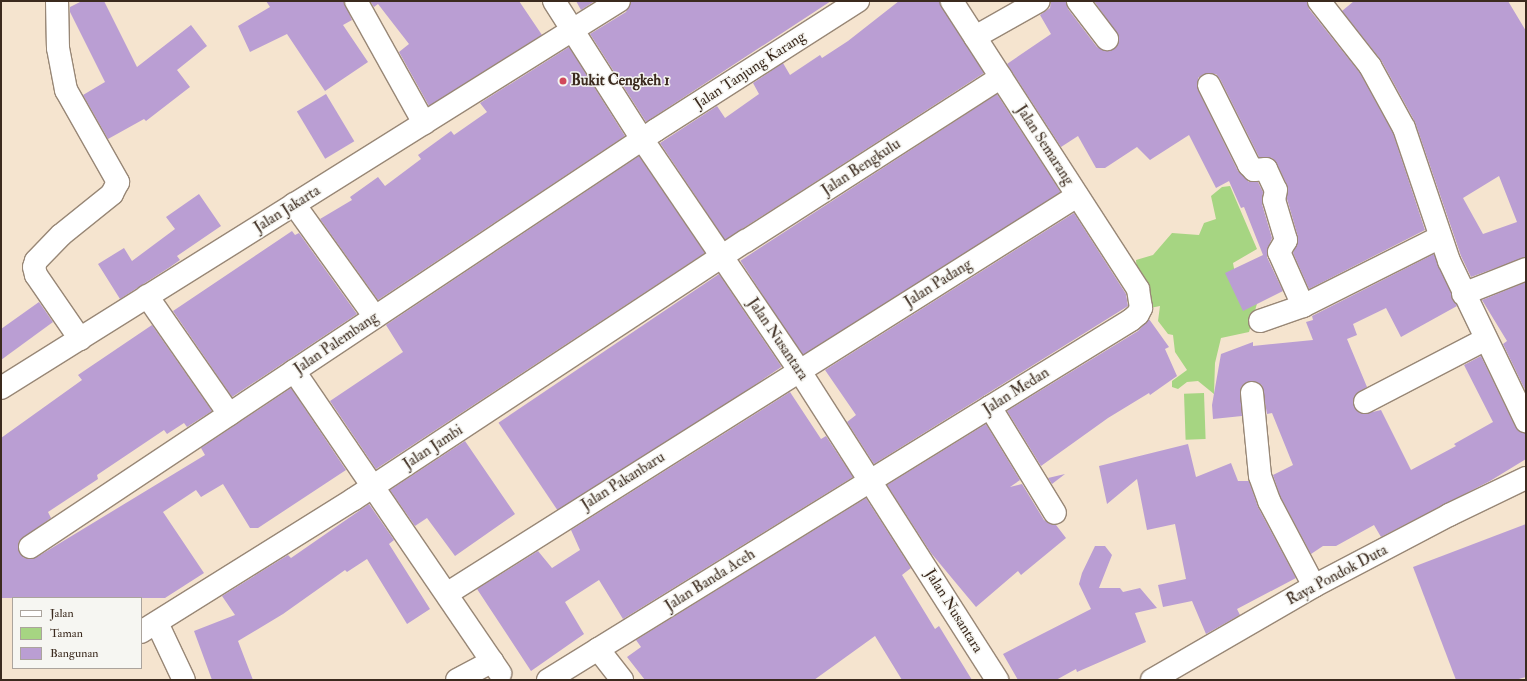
<!DOCTYPE html>
<style>
body{margin:0}
#map{position:relative;width:1527px;height:681px;overflow:hidden;background:#f5e4cf;font-family:"IM FELL Double Pica",serif}
div>[style]{position:absolute}
[style*='--x']{left:calc(var(--x)*1px);top:calc(var(--y)*1px);width:calc(var(--w)*1px);rotate:calc(var(--a)*1deg)}
.green>*{inset:0;background:#a6d582;transform-origin:0 0}
.building>*{inset:0;background:#ba9ed3;transform-origin:0 0}
.roads{filter:drop-shadow(1px 0 #988776) drop-shadow(-1px 0 #988776) drop-shadow(0 1px #988776) drop-shadow(0 -1px #988776)}
.minor>*{height:22px;margin:-11px;padding:0 11px;transform-origin:11px;border-radius:11px;background:#fff}
.tertiary>*{height:22px;margin:-11px;padding:0 11px;transform-origin:11px;border-radius:11px;background:#fff}
.secondary>*{height:22px;margin:-11px;padding:0 11px;transform-origin:11px;border-radius:11px;background:#fff}
.dots>*{width:11px;height:11px;translate:-50% -50%;box-sizing:border-box;border:2px solid #f6f6f2;border-radius:50%}
span{translate:-50% -50%;white-space:nowrap;text-align:center;line-height:1.15;-webkit-text-stroke:3px #f6f6f2;paint-order:stroke}
.street-label{font-size:15px;color:#3b2a1e}
.poi-label{font-size:15px;color:#3b2a1e;font-weight:700}
.left{translate:0 -50%;text-align:left}
.frame{position:absolute;inset:0;border:2px solid #3b2a1e;pointer-events:none}
.legend{position:absolute;left:12px;top:597px;width:130px;height:72px;box-sizing:border-box;background:#f6f6f2;border:1px solid #aba49d;margin:0;padding:5px 7px;list-style:none;font-size:12px;color:#3b2a1e}
.legend li{display:flex;align-items:center;gap:8px;height:20px}
.legend b{width:20px;border:1px solid #aba49d}
</style>
<div id="map">
<div class="green">
<div style="clip-path:polygon(1230px 186px,1257px 249px,1233px 263px,1237px 284px,1258px 300px,1249px 332px,1221px 338px,1215px 363px,1214px 394px,1198px 381px,1187px 382px,1178px 389px,1172px 387px,1172px 381px,1187px 370px,1175px 352px,1173px 335px,1168px 334px,1158px 321px,1160px 306px,1150px 308px,1137px 272px,1136px 260px,1153px 255px,1172px 233px,1199px 235px,1204px 223px,1216px 219px,1211px 196px,1222px 187px)"></div>
<div style="left:1204px;top:393px;width:46px;height:20px;rotate:88deg"></div>
</div>
<div class="building">
<div style="clip-path:polygon(82px 1px,104px 1px,137px 67px,191px 25px,207px 46px,177px 70px,190px 87px,146px 121px,144px 119px,108px 139px,83px 95px,105px 82px,70px 12px,70px 7px)"></div>
<div style="clip-path:polygon(266px 1px,344px 1px,352px 20px,343px 25px,368px 62px,325px 91px,287px 34px,250px 52px,238px 26px,270px 7px)"></div>
<div style="clip-path:polygon(370px 1px,519px 1px,542px 35px,429px 106px,399px 52px,409px 44px,378px 4px,374px 7px)"></div>
<div style="clip-path:polygon(576px 1px,595px 1px,581px 10px)"></div>
<div style="clip-path:polygon(631px 1px,831px 1px,646px 122px,590px 34px,626px 12px)"></div>
<div style="clip-path:polygon(899px 1px,940px 1px,984px 73px,725px 240px,660px 143px,717px 106px,725px 118px,759px 94px,753px 83px,783px 63px,790px 75px,820px 55px,822px 58px,848px 41px)"></div>
<div style="clip-path:polygon(1051px 1px,1066px 1px,1068px 9px,1097px 47px,1108px 51px,1118px 44px,1119px 37px,1094px 1px,1307px 1px,1309px 9px,1360px 73px,1393px 133px,1425px 230px,1309px 289px,1293px 253px,1298px 237px,1287px 199px,1287px 185px,1277px 164px,1272px 158px,1259px 157px,1220px 79px,1216px 74px,1204px 74px,1198px 78px,1198px 90px,1238px 171px,1249px 182px,1258px 182px,1263px 192px,1262px 204px,1272px 238px,1267px 251px,1267px 257px,1283px 291px,1243px 311px,1225px 273px,1263px 255px,1244px 207px,1241px 208px,1229px 181px,1216px 188px,1189px 135px,1150px 160px,1137px 147px,1105px 168px,1096px 168px,1078px 136px,1061px 147px,1007px 64px,1051px 34px,1040px 15px,1050px 8px)"></div>
<div style="clip-path:polygon(evenodd,1354px 1px,1508px 1px,1526px 31px,1526px 257px,1471px 277px,1461px 256px,1415px 122px,1381px 60px,1342px 11px,1354px 1px,1499px 176px,1517px 222px,1483px 234px,1463px 198px,1499px 176px)"></div>
<div style="clip-path:polygon(569px 47px,625px 136px,378px 300px,320px 219px,352px 200px,350px 197px,378px 177px,385px 186px,421px 159px,418px 155px,451px 131px,454px 135px,487px 112px,480px 103px)"></div>
<div style="left:326px;top:94px;width:55px;height:34px;rotate:59deg"></div>
<div style="left:997px;top:94px;width:117px;height:306px;rotate:57deg"></div>
<div style="clip-path:polygon(639px 156px,705px 253px,376px 469px,330px 401px,403px 352px,386px 325px)"></div>
<div style="clip-path:polygon(199px 194px,221px 226px,177px 256px,180px 260px,170px 267px,120px 299px,98px 264px,124px 248px,132px 261px,175px 229px,166px 217px)"></div>
<div style="clip-path:polygon(1074px 213px,1126px 294px,1128px 306px,874px 464px,847px 422px,856px 415px,825px 370px)"></div>
<div style="clip-path:polygon(292px 231px,295px 235px,299px 233px,357px 314px,232px 397px,173px 311px)"></div>
<div style="clip-path:polygon(1434px 254px,1457px 306px,1401px 337px,1386px 308px,1353px 324px,1357px 335px,1347px 339px,1367px 387px,1355px 395px,1354px 407px,1364px 414px,1381px 410px,1411px 470px,1456px 446px,1454px 444px,1493px 422px,1464px 365px,1481px 356px,1515px 426px,1526px 433px,1526px 459px,1490px 481px,1381px 537px,1374px 525px,1336px 546px,1323px 546px,1311px 554px,1280px 496px,1273px 475px,1293px 465px,1272px 413px,1267px 414px,1262px 385px,1251px 381px,1241px 387px,1242px 416px,1213px 419px,1212px 405px,1221px 354px,1253px 342px,1253px 346px,1313px 340px,1306px 322px,1313px 320px,1312px 316px)"></div>
<div style="left:719px;top:274px;width:112px;height:266px;rotate:56deg"></div>
<div style="clip-path:polygon(1526px 282px,1526px 392px,1503px 344px,1507px 341px,1482px 300px)"></div>
<div style="clip-path:polygon(39px 302px,53px 322px,1px 360px,1px 329px)"></div>
<div style="clip-path:polygon(1149px 319px,1169px 347px,1165px 349px,1177px 376px,1150px 395px,1149px 393px,1108px 418px,1041px 466px,1007px 411px,1138px 331px)"></div>
<div style="clip-path:polygon(152px 325px,212px 411px,187px 427px,184px 423px,167px 434px,164px 430px,97px 475px,98px 479px,48px 512px,51px 518px,19px 541px,18px 548px,24px 558px,37px 557px,205px 455px,201px 448px,291px 388px,346px 470px,258px 528px,250px 528px,223px 484px,201px 497px,196px 490px,163px 512px,204px 573px,165px 598px,1px 598px,1px 438px,82px 380px,78px 375px)"></div>
<div style="clip-path:polygon(790px 392px,821px 439px,826px 436px,853px 477px,623px 619px,599px 580px,565px 602px,584px 634px,531px 671px,477px 589px,538px 551px,552px 568px,580px 550px,571px 530px)"></div>
<div style="clip-path:polygon(986px 424px,1020px 480px,1010px 487px,1022px 484px,1044px 520px,1056px 525px,1066px 538px,1021px 575px,1018px 571px,976px 607px,931px 553px,887px 485px)"></div>
<div style="clip-path:polygon(465px 441px,515px 514px,455px 556px,427px 518px,415px 526px,390px 490px)"></div>
<div style="clip-path:polygon(1188px 444px,1196px 477px,1231px 463px,1238px 481px,1249px 481px,1258px 507px,1296px 578px,1237px 609px,1240px 615px,1206px 634px,1192px 601px,1163px 607px,1158px 585px,1186px 579px,1175px 524px,1147px 530px,1137px 479px,1107px 504px,1099px 466px)"></div>
<div style="clip-path:polygon(1065px 474px,1052px 484px,1048px 478px)"></div>
<div style="clip-path:polygon(866px 498px,911px 568px,902px 575px,935px 629px,939px 626px,972px 680px,902px 680px,875px 636px,814px 680px,645px 680px,627px 657px,641px 647px,636px 640px)"></div>
<div style="clip-path:polygon(369px 504px,394px 540px,389px 544px,430px 609px,407px 624px,367px 559px,347px 572px,345px 570px,283px 614px,238px 641px,253px 680px,212px 680px,194px 631px,235px 615px,222px 596px,288px 555px,291px 558px)"></div>
<div style="clip-path:polygon(1526px 524px,1526px 677px,1515px 680px,1456px 680px,1413px 567px)"></div>
<div style="clip-path:polygon(1095px 546px,1105px 546px,1112px 555px,1099px 588px,1120px 588px,1123px 592px,1140px 588px,1157px 608px,1135px 613px,1146px 642px,1077px 672px,1076px 669px,1056px 680px,1018px 680px,1003px 654px,1091px 609px,1079px 584px,1082px 573px)"></div>
</div>
<div class="roads">
<div class="minor">
<div style="--x:57;--y:1;--w:47;--a:88.8"></div>
<div style="--x:58;--y:48;--w:43;--a:79.2"></div>
<div style="--x:66;--y:90;--w:106;--a:60.5"></div>
<div style="--x:118;--y:182;--w:13;--a:117"></div>
<div style="--x:112;--y:194;--w:65;--a:141.2"></div>
<div style="--x:61;--y:235;--w:36;--a:134"></div>
<div style="--x:36;--y:261;--w:6;--a:108"></div>
<div style="--x:34;--y:267;--w:8;--a:76"></div>
<div style="--x:36;--y:275;--w:78;--a:55.5"></div>
<div style="--x:356;--y:1;--w:140;--a:60.9"></div>
<div style="--x:1078;--y:1;--w:48;--a:52.7"></div>
<div style="--x:1319;--y:1;--w:83;--a:51.9"></div>
<div style="--x:1370;--y:66;--w:71;--a:61.3"></div>
<div style="--x:1404;--y:128;--w:140;--a:71.3"></div>
<div style="--x:1449;--y:261;--w:178;--a:64.3"></div>
<div style="--x:975;--y:37;--w:73;--a:-29.4"></div>
<div style="--x:1209;--y:85;--w:89;--a:63.4"></div>
<div style="--x:1249;--y:165;--w:7;--a:45"></div>
<div style="--x:1254;--y:170;--w:12;--a:-5"></div>
<div style="--x:1266;--y:169;--w:23;--a:65"></div>
<div style="--x:1276;--y:190;--w:10;--a:101"></div>
<div style="--x:1274;--y:200;--w:42;--a:73.3"></div>
<div style="--x:1286;--y:240;--w:14;--a:120"></div>
<div style="--x:1279;--y:252;--w:59;--a:66"></div>
<div style="--x:294;--y:204;--w:139;--a:54.4"></div>
<div style="--x:1463;--y:294;--w:68;--a:-21.6"></div>
<div style="--x:147;--y:296;--w:144;--a:55.2"></div>
<div style="--x:1260;--y:321;--w:46;--a:-19.2"></div>
<div style="--x:1303;--y:306;--w:153;--a:-26.7"></div>
<div style="--x:294;--y:371;--w:366;--a:55.7"></div>
<div style="--x:1;--y:388;--w:729;--a:-32.06"></div>
<div style="--x:1252;--y:393;--w:83;--a:84.5"></div>
<div style="--x:1260;--y:476;--w:27;--a:70"></div>
<div style="--x:1269;--y:501;--w:96;--a:62.1"></div>
<div style="--x:1365;--y:402;--w:136;--a:-27.5"></div>
<div style="--x:990;--y:407;--w:124;--a:58.5"></div>
<div style="--x:30;--y:547;--w:752;--a:-33.67"></div>
<div style="--x:656;--y:130;--w:240;--a:-32.6"></div>
<div style="--x:448;--y:593;--w:744;--a:-32.26"></div>
<div style="--x:157;--y:623;--w:63;--a:64.7"></div>
<div style="--x:141;--y:632;--w:251;--a:-32"></div>
<div style="--x:354;--y:499;--w:469;--a:-33.4"></div>
<div style="--x:746;--y:241;--w:303;--a:-32.7"></div>
<div style="--x:598;--y:649;--w:39;--a:52"></div>
<div style="--x:457;--y:680;--w:40;--a:-28"></div>
<div style="--x:548;--y:680;--w:685;--a:-31.7"></div>
<div style="--x:1131;--y:320;--w:9;--a:-41"></div>
<div style="--x:1138;--y:314;--w:7;--a:-63"></div>
<div style="--x:1141;--y:308;--w:19;--a:-99"></div>
<div style="--x:1138;--y:289;--w:343;--a:-122.9"></div>
</div>
<div class="tertiary">
<div style="--x:554;--y:1;--w:164;--a:57.5"></div>
<div style="--x:642;--y:139;--w:279;--a:55.8"></div>
<div style="--x:799;--y:370;--w:368;--a:57.4"></div>
</div>
<div class="secondary">
<div style="--x:1152;--y:680;--w:187;--a:-30.1"></div>
<div style="--x:1314;--y:586;--w:153;--a:-27.7"></div>
<div style="--x:1449;--y:515;--w:85;--a:-25.7"></div>
</div>
</div>
<div class="dots">
<div style="left:563px;top:81px;background:#d1495b"></div>
</div>
<div class="street-label">
<span style="left:750px;top:70px;rotate:-33deg">Jalan Tanjung Karang</span>
<span style="left:1045px;top:145px;rotate:57deg">Jalan Semarang</span>
<span style="left:861px;top:167px;rotate:-33deg">Jalan Bengkulu</span>
<span style="left:287px;top:209px;rotate:-32deg">Jalan Jakarta</span>
<span style="left:938px;top:283px;rotate:-32deg">Jalan Padang</span>
<span style="left:778px;top:339px;rotate:56deg">Jalan Nusantara</span>
<span style="left:336px;top:343px;rotate:-34deg">Jalan Palembang</span>
<span style="left:1016px;top:391px;rotate:-32deg">Jalan Medan</span>
<span style="left:433px;top:447px;rotate:-33deg">Jalan Jambi</span>
<span style="left:623px;top:481px;rotate:-32deg">Jalan Pakanbaru</span>
<span style="left:1337px;top:575px;rotate:-28deg">Raya Pondok Duta</span>
<span style="left:710px;top:580px;rotate:-32deg">Jalan Banda Aceh</span>
<span style="left:954px;top:611px;rotate:58deg">Jalan Nusantara</span>
</div>
<div class="poi-label">
<span class="left" style="left:571px;top:81px">Bukit Cengkeh 1</span>
</div>
<div class="frame"></div>
<ul class="legend">
<li><b style="height:5px;background:#fff"></b>Jalan</li>
<li><b style="height:11px;background:#a6d582"></b>Taman</li>
<li><b style="height:11px;background:#ba9ed3"></b>Bangunan</li>
</ul>
</div>
